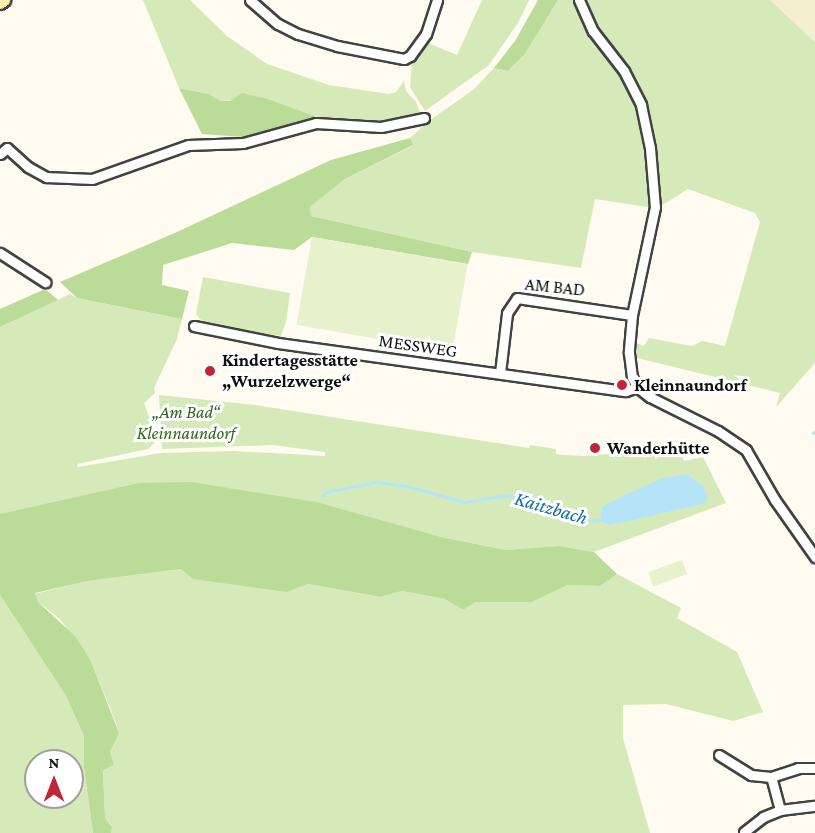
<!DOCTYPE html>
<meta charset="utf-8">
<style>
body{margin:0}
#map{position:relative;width:815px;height:833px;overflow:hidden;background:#fffbf0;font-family:"Crimson Pro",serif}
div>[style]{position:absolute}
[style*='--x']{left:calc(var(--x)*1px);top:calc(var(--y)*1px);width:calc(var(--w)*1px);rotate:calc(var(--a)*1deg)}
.farmland>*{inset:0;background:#f5efd0}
.green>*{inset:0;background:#d6eab9}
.forest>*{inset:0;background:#bbdb98}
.pitch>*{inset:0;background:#e7f1cb;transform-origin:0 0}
.water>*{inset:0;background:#b5e3f7}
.stream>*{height:3px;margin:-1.5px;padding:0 1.5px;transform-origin:1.5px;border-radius:1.5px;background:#b5e3f7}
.roads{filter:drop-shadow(2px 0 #424242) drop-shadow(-2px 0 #424242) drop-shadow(0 2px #424242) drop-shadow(0 -2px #424242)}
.street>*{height:9px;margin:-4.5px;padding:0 4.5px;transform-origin:4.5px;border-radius:4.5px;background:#fff}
.secondary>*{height:14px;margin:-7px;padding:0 7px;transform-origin:7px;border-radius:7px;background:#fff0ab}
.dots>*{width:16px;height:16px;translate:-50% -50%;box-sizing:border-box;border:3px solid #fff;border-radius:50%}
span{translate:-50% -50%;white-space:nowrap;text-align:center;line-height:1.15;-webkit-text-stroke:6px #fff;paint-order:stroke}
.street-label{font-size:18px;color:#0f0f0f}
.poi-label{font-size:18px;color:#0f0f0f;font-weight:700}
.left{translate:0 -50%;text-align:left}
.park-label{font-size:18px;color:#32671e;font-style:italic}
.water-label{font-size:20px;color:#166fa2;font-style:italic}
.north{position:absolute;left:24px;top:749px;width:60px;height:60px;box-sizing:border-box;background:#fff;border:2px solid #9f9f9f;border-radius:50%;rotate:0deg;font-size:16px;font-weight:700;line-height:24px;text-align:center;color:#0f0f0f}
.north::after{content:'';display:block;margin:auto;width:21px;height:27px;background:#c02538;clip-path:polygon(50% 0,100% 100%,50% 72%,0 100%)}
</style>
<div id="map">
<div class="farmland">
<div style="clip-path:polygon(770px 0,815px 0,815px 42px)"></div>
</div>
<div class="green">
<div style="clip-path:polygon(143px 0,190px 0,227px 36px,267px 64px,329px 85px,389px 94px,396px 92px,404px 81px,406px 91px,416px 102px,421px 115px,385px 124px,338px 121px,315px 116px,268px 99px,219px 101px,209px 94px,179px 88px)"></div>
<div style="clip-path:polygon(482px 0,529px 0,518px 23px,489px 65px,425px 111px,410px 87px,412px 62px,428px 43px,457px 55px)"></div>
<div style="clip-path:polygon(558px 0,770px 0,815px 42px,815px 363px,776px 407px,780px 393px,637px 358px,636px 343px,644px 346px,649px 338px,692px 346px,702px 341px,725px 346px,760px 222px,755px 213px,688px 189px,661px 206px,647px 207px,595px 199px,581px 268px,472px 252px,311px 216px,310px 207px,345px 179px,412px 146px,410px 138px,430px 120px,473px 90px,494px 68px,508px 71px,525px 54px)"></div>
<div style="clip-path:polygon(203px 277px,290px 293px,286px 322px,281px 336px,218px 326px,217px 330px,200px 319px,196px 314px)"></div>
<div style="clip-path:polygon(70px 294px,77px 298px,182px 319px,177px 339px,154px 388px,155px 393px,144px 403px,157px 440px,148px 449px,77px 464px,78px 467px,161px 453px,234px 451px,325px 456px,325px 452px,273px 445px,162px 449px,159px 395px,255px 405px,529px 448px,530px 445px,556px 449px,556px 454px,563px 455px,585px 456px,641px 451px,645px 458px,672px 444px,678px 448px,684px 461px,703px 457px,726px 503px,594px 552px,559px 546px,506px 550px,441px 537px,29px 510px,0 514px,0 327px)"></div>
<div style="clip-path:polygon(182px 569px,287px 592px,308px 584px,379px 597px,402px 591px,445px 599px,463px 610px,476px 602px,532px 602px,568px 585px,600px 586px,617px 574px,681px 608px,677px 618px,737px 652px,763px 712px,733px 721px,666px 704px,623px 705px,623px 738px,650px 833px,111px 833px,112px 826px,105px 818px,103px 769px,114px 765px,110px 752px,119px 733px,113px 715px,91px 661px,60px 619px,38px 602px,34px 594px,88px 581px)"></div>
<div style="clip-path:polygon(evenodd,0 595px,66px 696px,84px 736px,84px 768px,93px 833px,0 833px,0 595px,36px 761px,72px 761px,72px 797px,36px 797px,36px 761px)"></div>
</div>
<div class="forest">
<div style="clip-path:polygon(538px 0,558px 0,525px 54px,508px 71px,494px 68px,515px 41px)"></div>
<div style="clip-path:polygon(179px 88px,209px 94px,220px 101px,230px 101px,242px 93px,268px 99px,315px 116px,314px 121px,244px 137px,202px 134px)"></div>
<div style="clip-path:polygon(410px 138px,413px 145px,345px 179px,310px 207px,311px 216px,472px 252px,468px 264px,312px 237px,294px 250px,232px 243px,163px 265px,162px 285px,189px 291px,182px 319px,77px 298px,60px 282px,177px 232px,331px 160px)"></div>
<div style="clip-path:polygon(45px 289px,58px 300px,0 327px,0 309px)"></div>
<div style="clip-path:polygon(191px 482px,316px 502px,441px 537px,506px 550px,559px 546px,594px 552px,617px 574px,600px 586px,568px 585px,532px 602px,476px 602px,463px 610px,445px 599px,402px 591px,380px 597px,308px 584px,287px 592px,193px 579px,181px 569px,88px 581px,35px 593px,38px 602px,75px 636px,91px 661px,119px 733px,110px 752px,114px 765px,103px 770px,105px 818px,112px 827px,111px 833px,93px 833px,84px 768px,84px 736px,66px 696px,0 595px,0 514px,139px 483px)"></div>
</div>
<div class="pitch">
<div style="left:312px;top:237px;width:158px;height:89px;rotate:10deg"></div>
<div style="left:682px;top:560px;width:15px;height:36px;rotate:70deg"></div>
</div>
<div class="water">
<div style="clip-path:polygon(687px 474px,703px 486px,707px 496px,705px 503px,629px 521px,608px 525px,600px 521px,602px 507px,623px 496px,663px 478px)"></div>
</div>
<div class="stream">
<div style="--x:813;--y:433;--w:3;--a:-45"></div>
<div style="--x:323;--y:495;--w:4;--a:-45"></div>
<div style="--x:326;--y:492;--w:51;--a:-11.3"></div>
<div style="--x:376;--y:482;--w:31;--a:7"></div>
<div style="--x:407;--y:486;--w:59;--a:15.7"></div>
<div style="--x:464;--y:502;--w:45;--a:-9"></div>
<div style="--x:508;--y:495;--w:77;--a:19.6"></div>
<div style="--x:581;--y:521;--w:20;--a:-3"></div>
</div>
<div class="roads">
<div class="street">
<div style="--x:250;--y:0;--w:37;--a:41"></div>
<div style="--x:278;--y:24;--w:22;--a:27"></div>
<div style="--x:298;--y:34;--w:41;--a:17.1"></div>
<div style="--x:337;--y:46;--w:68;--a:11"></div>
<div style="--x:404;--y:59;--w:7;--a:-27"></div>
<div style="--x:410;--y:56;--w:27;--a:-54"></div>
<div style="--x:426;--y:34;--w:36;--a:-72"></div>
<div style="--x:579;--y:0;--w:34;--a:66"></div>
<div style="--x:593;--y:31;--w:51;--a:52.2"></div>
<div style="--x:624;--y:71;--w:38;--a:63"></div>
<div style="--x:641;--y:105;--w:44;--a:78.2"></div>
<div style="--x:650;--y:148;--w:59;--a:85.2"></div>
<div style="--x:655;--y:207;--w:110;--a:102"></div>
<div style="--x:632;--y:315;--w:38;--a:95"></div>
<div style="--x:629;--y:353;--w:24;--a:83"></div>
<div style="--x:632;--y:377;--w:11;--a:63"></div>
<div style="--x:637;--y:387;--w:16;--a:38"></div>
<div style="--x:650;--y:397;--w:76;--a:26.6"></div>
<div style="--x:718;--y:431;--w:34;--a:34"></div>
<div style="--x:746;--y:450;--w:58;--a:59.9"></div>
<div style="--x:775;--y:500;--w:70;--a:54.9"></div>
<div style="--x:0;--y:154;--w:9;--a:-41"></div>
<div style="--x:7;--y:148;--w:28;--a:42"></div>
<div style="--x:28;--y:167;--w:21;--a:29"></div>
<div style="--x:46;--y:177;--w:46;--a:2.5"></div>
<div style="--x:92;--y:179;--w:102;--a:-19.5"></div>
<div style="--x:188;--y:145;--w:55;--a:-2.1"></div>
<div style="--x:243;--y:143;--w:76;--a:-15.3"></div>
<div style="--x:316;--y:123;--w:65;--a:3.5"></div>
<div style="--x:381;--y:127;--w:44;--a:-11.8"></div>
<div style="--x:0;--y:253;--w:54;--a:32.8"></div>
<div style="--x:194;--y:326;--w:86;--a:11.4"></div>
<div style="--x:278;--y:343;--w:351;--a:7.9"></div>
<div style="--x:626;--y:391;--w:12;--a:-20"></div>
<div style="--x:500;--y:373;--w:60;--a:-83.3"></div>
<div style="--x:507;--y:313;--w:18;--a:-56"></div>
<div style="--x:517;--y:298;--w:116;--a:8.4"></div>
<div style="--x:719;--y:755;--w:38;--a:32"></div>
<div style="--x:751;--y:775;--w:20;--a:6"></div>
<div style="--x:780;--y:810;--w:34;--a:-105"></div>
<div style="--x:771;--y:777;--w:28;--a:-18"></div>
<div style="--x:798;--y:768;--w:17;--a:0"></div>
<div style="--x:744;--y:832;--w:24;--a:-38"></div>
<div style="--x:763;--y:817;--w:18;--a:-22"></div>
<div style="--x:780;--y:810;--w:35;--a:-7"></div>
</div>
<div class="secondary">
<div style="--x:0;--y:2;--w:4;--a:-34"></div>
</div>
</div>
<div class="dots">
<div style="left:210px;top:371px;background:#c02538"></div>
<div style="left:622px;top:385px;background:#c02538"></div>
<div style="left:595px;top:448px;background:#c02538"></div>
</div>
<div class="street-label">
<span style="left:555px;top:287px;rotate:6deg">AM BAD</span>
<span style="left:418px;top:346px;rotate:8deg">MESSWEG</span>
</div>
<div class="poi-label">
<span class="left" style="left:222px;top:371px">Kindertagesstätte<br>„Wurzelzwerge“</span>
<span class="left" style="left:634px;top:385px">Kleinnaundorf</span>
<span class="left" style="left:607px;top:448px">Wanderhütte</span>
</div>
<div class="park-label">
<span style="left:186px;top:423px">„Am Bad“<br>Kleinnaundorf</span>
</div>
<div class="water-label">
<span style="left:551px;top:508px;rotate:16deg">Kaitzbach</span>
</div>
<div class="north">N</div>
</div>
